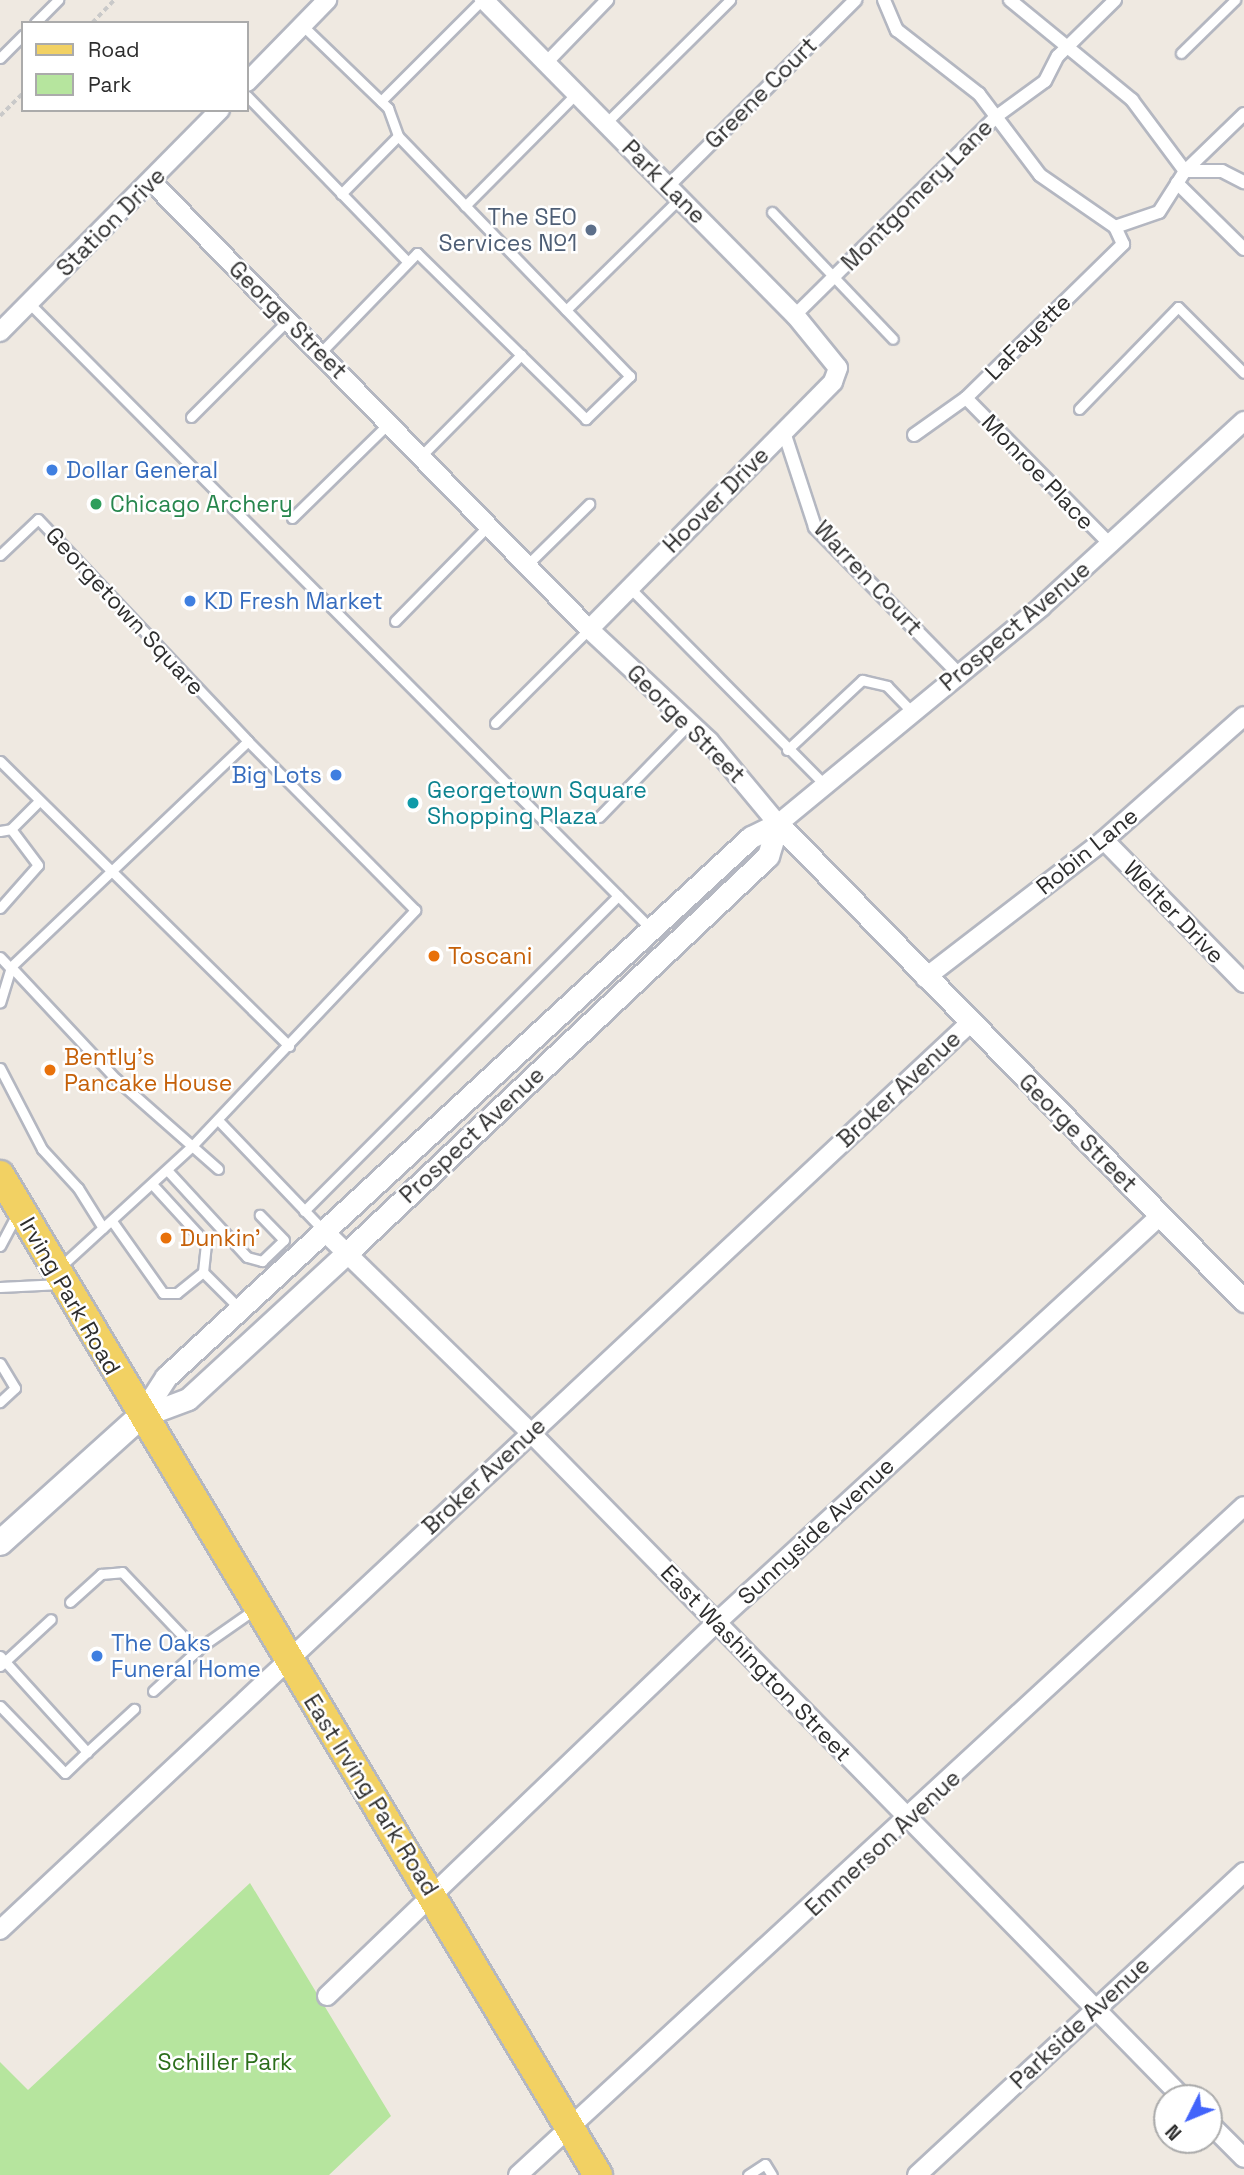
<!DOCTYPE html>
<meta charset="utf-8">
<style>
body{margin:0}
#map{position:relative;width:1244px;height:2175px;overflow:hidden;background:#efe9e1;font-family:"Space Grotesk",sans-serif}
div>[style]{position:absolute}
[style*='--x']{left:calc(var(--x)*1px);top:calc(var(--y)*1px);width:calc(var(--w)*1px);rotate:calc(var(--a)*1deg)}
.green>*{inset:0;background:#b6e59e}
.path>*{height:3.5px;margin-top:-1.75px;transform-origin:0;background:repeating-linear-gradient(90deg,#c9c9c9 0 5px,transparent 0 8.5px)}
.roads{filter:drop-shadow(2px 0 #b4b7c1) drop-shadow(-2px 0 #b4b7c1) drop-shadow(0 2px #b4b7c1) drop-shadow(0 -2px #b4b7c1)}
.service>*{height:9px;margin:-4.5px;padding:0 4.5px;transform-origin:4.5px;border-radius:4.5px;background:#fff}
.pedestrian>*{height:12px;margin:-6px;padding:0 6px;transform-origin:6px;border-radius:6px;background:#fff}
.minor>*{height:18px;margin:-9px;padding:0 9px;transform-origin:9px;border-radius:9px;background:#fff}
.tertiary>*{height:21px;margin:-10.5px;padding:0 10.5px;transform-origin:10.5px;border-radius:10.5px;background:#fff}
.secondary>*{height:24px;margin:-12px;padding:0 12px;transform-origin:12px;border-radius:12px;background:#fff}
.primary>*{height:28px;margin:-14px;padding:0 14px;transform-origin:14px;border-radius:14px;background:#f2d163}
.dots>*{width:19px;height:19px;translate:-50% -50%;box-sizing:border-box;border:4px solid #fff;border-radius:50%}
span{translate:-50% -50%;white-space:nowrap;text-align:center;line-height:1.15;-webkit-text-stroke:5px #fff;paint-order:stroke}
.street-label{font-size:23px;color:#2e2e2e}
.service-label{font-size:23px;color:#4e5e75}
.right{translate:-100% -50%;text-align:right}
.shop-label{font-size:23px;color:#366cbe}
.left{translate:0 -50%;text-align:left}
.leisure-label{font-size:23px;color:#27864d}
.culture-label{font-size:23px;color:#0d838f}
.food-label{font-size:23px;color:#c56008}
.park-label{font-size:23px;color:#2c6e1b}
.legend{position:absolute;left:21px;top:21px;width:228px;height:91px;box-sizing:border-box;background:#fff;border:2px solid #ababab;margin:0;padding:9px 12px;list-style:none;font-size:21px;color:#2e2e2e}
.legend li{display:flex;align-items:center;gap:14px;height:35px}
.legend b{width:35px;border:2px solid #ababab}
.north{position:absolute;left:1153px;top:2084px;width:70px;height:70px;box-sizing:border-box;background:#fff;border:2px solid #ababab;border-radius:50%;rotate:227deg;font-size:19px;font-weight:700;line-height:28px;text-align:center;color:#2e2e2e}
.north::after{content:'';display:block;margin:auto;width:24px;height:32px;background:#4264fb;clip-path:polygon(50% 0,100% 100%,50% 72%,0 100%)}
</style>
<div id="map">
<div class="green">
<div style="clip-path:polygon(250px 1883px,391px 2116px,329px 2175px,0 2175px,0 2062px,28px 2090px)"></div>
</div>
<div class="path">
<div style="--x:92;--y:23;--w:32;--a:-46"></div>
<div style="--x:0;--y:116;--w:33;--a:-45"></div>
</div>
<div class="roads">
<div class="service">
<div style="--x:35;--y:23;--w:33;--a:-45"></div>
<div style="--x:302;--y:25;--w:120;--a:44"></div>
<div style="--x:388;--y:108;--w:30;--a:70"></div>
<div style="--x:398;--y:136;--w:334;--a:46"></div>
<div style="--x:630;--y:376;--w:62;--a:135.7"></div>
<div style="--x:586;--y:419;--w:237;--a:-135.5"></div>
<div style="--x:417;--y:253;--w:139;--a:134.1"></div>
<div style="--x:1181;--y:53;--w:76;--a:-44.5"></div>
<div style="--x:0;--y:58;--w:33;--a:-45"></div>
<div style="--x:247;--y:96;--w:231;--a:45.9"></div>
<div style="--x:381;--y:101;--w:143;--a:-45"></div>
<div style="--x:606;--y:123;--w:175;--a:-44.8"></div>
<div style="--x:341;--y:194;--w:81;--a:-45.5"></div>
<div style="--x:465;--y:206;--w:158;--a:-45.3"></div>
<div style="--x:772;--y:212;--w:175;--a:46.4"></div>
<div style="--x:29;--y:303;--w:884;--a:45.18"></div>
<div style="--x:566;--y:310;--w:160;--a:-44.5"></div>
<div style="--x:1079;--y:409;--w:142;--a:-45.9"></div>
<div style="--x:1178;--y:307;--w:93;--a:45"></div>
<div style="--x:191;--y:417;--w:137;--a:-45"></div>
<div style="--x:422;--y:455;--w:141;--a:-45.3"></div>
<div style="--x:292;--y:518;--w:136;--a:-44.4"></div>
<div style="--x:0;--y:555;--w:52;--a:-43.5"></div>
<div style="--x:38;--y:519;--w:306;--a:46.6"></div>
<div style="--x:248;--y:741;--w:327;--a:136.4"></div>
<div style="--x:11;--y:967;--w:37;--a:107"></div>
<div style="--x:528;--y:564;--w:86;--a:-44.5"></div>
<div style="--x:630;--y:588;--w:276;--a:45.3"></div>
<div style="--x:395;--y:621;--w:134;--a:-45.6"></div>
<div style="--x:495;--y:723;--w:133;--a:-45"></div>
<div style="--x:787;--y:750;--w:103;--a:-43"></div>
<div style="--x:862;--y:680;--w:26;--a:13"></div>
<div style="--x:887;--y:686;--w:36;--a:46"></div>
<div style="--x:0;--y:761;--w:406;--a:44.6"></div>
<div style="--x:599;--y:817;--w:128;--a:-45.9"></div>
<div style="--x:0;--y:831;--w:11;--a:-10"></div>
<div style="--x:11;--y:829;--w:40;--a:-45"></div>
<div style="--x:0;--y:908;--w:57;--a:-48.5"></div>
<div style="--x:38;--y:865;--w:45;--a:-126.9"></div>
<div style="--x:0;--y:957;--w:19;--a:47"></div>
<div style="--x:12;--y:968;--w:152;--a:46.9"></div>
<div style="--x:116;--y:1079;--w:136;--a:41.4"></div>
<div style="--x:0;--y:1068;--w:91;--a:62.6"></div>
<div style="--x:42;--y:1149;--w:53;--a:47.3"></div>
<div style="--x:78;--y:1188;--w:47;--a:58"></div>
<div style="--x:218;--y:1120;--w:152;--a:46.3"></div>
<div style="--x:167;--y:1170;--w:118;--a:47.4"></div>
<div style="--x:247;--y:1257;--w:16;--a:15"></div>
<div style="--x:262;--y:1261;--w:30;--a:-44"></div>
<div style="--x:284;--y:1240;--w:35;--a:-134"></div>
<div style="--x:304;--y:1211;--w:445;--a:-45.1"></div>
<div style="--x:112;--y:1221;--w:88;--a:54.7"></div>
<div style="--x:163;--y:1293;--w:14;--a:0"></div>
<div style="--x:177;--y:1293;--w:33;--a:-39"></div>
<div style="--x:203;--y:1272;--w:29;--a:-84"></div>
<div style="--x:206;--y:1243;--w:80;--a:-132.5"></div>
<div style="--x:0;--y:1246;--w:36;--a:-62"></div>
<div style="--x:59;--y:1268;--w:180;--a:-42.5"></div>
<div style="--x:192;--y:1146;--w:325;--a:-46.6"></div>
<div style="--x:415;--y:910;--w:238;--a:-134.7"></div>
<div style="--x:203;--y:1272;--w:54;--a:45"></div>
<div style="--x:0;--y:1287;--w:61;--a:-2.8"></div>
<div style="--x:0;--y:1363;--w:29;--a:59"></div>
<div style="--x:15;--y:1388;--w:21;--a:137"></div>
<div style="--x:70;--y:1602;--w:42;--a:-42.1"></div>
<div style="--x:101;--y:1574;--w:21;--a:-5"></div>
<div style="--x:122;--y:1572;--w:109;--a:46.5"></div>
<div style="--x:0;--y:1656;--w:130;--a:47.8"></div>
<div style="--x:87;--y:1752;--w:64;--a:-42.5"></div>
<div style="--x:0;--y:1666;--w:69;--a:-42.7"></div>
<div style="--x:153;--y:1691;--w:67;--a:-42.6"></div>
<div style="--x:202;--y:1646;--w:65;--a:-34.9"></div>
<div style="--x:0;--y:1706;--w:93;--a:45.9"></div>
<div style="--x:65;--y:1773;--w:30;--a:-44"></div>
<div style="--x:748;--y:2175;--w:20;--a:-33"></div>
<div style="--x:765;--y:2164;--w:13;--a:58"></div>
</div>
<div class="pedestrian">
<div style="--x:884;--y:0;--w:33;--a:67"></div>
<div style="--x:897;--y:30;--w:104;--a:38"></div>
<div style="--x:979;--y:94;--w:101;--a:53"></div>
<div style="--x:1040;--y:175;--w:91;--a:34.7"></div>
<div style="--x:1115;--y:227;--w:46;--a:-18.8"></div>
<div style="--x:1159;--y:212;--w:49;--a:-57.6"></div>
<div style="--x:1185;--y:171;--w:82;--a:-44"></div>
<div style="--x:1010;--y:0;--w:158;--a:39.3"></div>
<div style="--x:1132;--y:100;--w:89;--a:53.3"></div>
<div style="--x:546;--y:63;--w:88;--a:-45.9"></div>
<div style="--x:1185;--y:171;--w:37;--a:0"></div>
<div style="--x:1222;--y:171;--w:25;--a:27"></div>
<div style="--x:1177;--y:183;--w:94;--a:44.6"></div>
<div style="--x:668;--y:186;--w:264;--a:-44.8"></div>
<div style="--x:795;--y:315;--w:284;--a:-44.6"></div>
<div style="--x:997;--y:116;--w:59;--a:-36.1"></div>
<div style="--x:1045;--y:81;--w:28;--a:-63"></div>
<div style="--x:1058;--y:56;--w:80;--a:-44.5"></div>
<div style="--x:966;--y:398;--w:206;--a:45.4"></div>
<div style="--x:784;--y:432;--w:100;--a:71.9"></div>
<div style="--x:815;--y:527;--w:206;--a:45.6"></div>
<div style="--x:914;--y:435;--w:64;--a:-35.4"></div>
<div style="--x:966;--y:398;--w:220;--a:-44.4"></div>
<div style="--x:1123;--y:244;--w:19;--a:-115"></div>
</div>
<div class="minor">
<div style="--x:484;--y:0;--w:443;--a:45.4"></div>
<div style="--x:795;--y:315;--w:68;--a:50.9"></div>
<div style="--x:838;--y:368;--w:15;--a:110"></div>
<div style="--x:833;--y:382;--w:347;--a:134.6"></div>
<div style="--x:247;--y:82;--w:115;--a:-45.7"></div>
<div style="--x:152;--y:182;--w:625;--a:45.65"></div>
<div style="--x:589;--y:629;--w:164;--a:43"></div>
<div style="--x:709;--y:741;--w:108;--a:50.3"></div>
<div style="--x:778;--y:824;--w:342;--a:-39.5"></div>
<div style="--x:1042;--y:606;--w:274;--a:-42.5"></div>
<div style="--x:0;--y:332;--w:313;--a:-45.3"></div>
<div style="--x:1104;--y:840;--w:200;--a:45.6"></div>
<div style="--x:925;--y:978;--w:226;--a:-37.6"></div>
<div style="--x:1104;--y:840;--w:187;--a:-41.5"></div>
<div style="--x:326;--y:1233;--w:286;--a:44.3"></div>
<div style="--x:531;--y:1433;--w:931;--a:45.57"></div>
<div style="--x:0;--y:1930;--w:1327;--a:-43.08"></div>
<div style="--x:327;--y:1996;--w:539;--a:-43.8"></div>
<div style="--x:716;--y:1623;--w:602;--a:-42.51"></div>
<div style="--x:1209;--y:2123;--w:49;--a:45"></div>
<div style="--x:518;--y:2175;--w:987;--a:-42.66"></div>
<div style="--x:917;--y:2175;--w:446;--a:-42.8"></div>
</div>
<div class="tertiary">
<div style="--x:778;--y:824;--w:667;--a:45.67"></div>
<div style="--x:140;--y:1417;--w:51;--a:-20.6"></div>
<div style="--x:188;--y:1399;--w:220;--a:-42.6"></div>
<div style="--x:350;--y:1250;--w:574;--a:-43.31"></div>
<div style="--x:768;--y:856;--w:34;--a:-73"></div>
<div style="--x:140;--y:1417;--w:48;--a:-57"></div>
<div style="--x:166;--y:1377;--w:796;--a:-42.71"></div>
<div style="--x:751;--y:837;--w:30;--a:-26"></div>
</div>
<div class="secondary">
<div style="--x:0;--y:1543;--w:188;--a:-42"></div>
</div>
<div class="primary">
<div style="--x:0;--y:1175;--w:1165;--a:59.12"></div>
</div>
</div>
<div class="dots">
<div style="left:591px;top:230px;background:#5c6f8a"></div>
<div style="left:52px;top:470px;background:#3f7fe0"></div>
<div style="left:96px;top:504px;background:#2e9e5b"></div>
<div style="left:190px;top:601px;background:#3f7fe0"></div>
<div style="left:336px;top:775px;background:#3f7fe0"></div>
<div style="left:413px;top:803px;background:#0f9aa8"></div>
<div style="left:434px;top:956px;background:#e8710a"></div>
<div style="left:50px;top:1070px;background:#e8710a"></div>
<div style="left:166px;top:1238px;background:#e8710a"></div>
<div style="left:97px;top:1656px;background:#3f7fe0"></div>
</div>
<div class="street-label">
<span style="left:761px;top:93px;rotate:-45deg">Greene Court</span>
<span style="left:664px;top:182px;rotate:45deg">Park Lane</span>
<span style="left:917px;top:195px;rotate:-45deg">Montgomery Lane</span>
<span style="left:111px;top:222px;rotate:-45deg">Station Drive</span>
<span style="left:288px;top:320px;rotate:45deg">George Street</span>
<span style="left:1028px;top:337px;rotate:-45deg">LaFayette</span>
<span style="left:1038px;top:472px;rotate:46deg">Monroe Place</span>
<span style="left:716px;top:500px;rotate:-45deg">Hoover Drive</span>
<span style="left:868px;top:578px;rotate:47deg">Warren Court</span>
<span style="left:125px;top:611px;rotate:47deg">Georgetown Square</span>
<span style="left:1015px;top:626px;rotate:-40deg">Prospect Avenue</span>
<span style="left:686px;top:724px;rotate:45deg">George Street</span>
<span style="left:1087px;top:851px;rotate:-39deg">Robin Lane</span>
<span style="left:1174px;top:912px;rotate:46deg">Welter Drive</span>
<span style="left:899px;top:1089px;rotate:-43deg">Broker Avenue</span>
<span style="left:1078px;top:1133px;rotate:45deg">George Street</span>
<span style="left:472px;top:1135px;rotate:-43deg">Prospect Avenue</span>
<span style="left:70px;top:1296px;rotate:60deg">Irving Park Road</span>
<span style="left:484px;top:1476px;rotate:-43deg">Broker Avenue</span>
<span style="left:816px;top:1531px;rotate:-43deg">Sunnyside Avenue</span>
<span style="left:756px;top:1663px;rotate:46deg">East Washington Street</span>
<span style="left:371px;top:1795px;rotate:58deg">East Irving Park Road</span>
<span style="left:883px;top:1843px;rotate:-43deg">Emmerson Avenue</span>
<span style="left:1080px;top:2023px;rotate:-43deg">Parkside Avenue</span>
</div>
<div class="service-label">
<span class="right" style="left:577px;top:230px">The SEO<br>Services №1</span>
</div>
<div class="shop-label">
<span class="left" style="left:66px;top:470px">Dollar General</span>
<span class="left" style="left:204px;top:601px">KD Fresh Market</span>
<span class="right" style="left:322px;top:775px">Big Lots</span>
<span class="left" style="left:111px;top:1656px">The Oaks<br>Funeral Home</span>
</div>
<div class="leisure-label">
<span class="left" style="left:110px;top:504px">Chicago Archery</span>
</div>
<div class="culture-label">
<span class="left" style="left:427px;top:803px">Georgetown Square<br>Shopping Plaza</span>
</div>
<div class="food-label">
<span class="left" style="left:448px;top:956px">Toscani</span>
<span class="left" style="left:64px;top:1070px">Bently's<br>Pancake House</span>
<span class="left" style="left:180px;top:1238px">Dunkin'</span>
</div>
<div class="park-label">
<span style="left:225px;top:2062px">Schiller Park</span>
</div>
<ul class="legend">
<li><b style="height:9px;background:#f2d163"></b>Road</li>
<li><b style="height:19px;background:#b6e59e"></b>Park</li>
</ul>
<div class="north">N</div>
</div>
